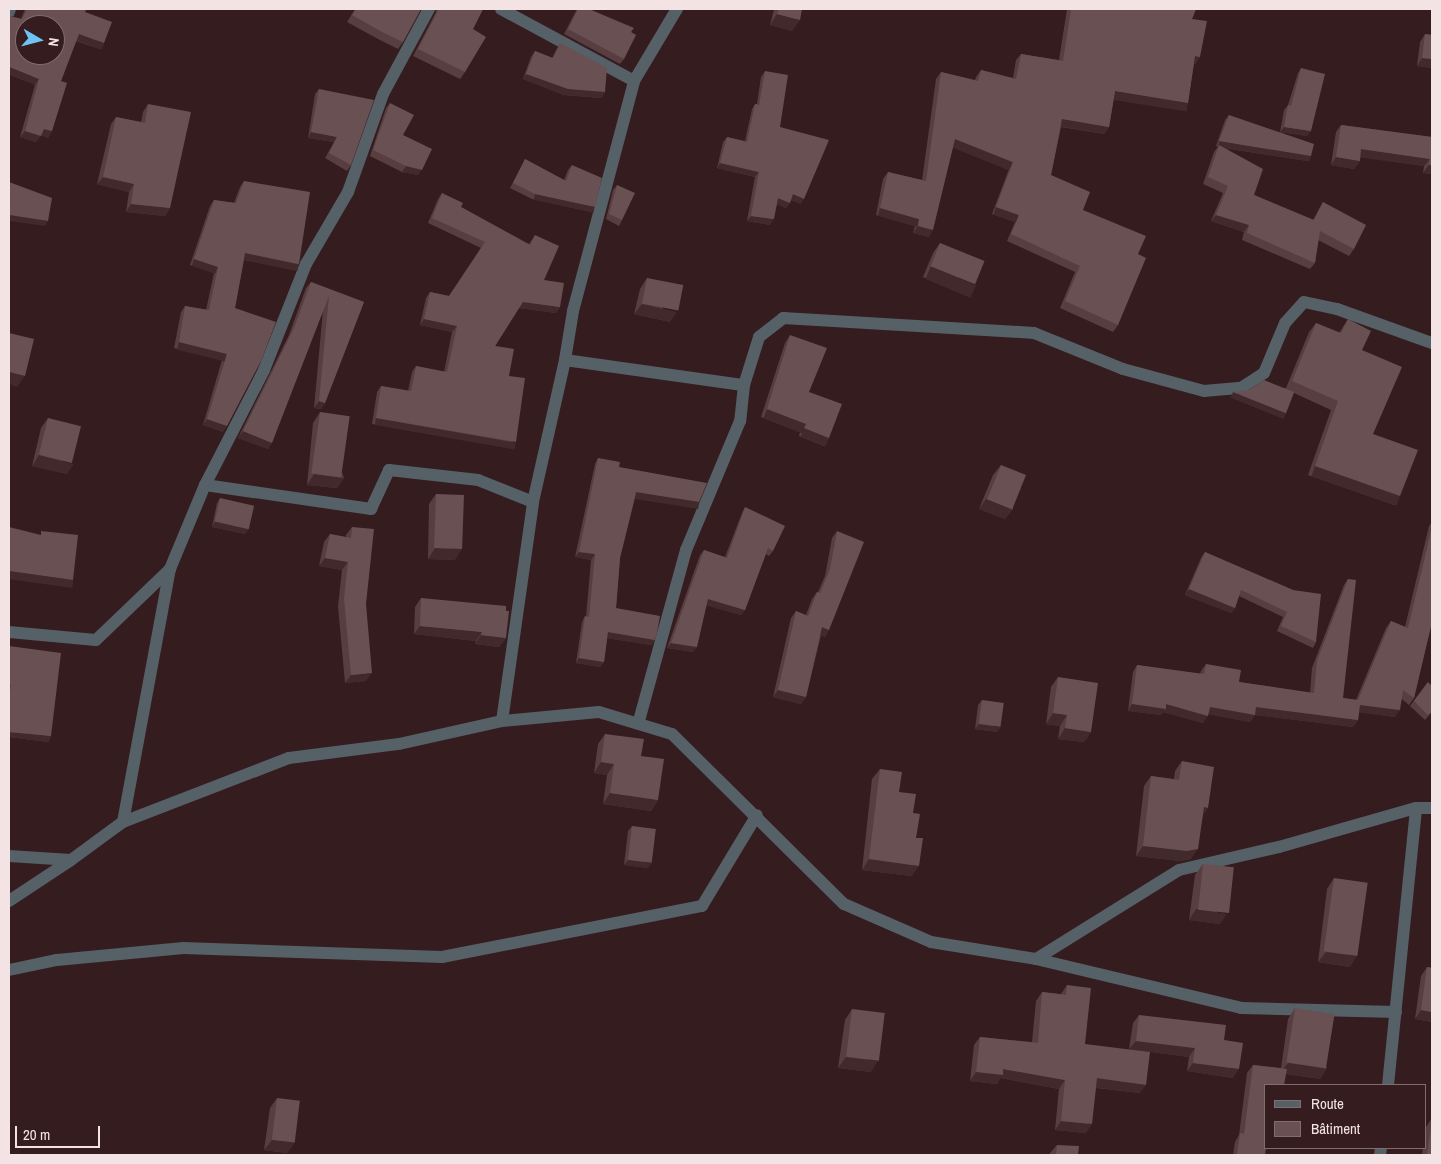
<!DOCTYPE html>
<meta charset="utf-8">
<style>
body{margin:0}
#map{position:relative;width:1441px;height:1164px;overflow:hidden;background:#341c1f;font-family:"Archivo Narrow",sans-serif}
div>[style]{position:absolute}
[style*='--x']{left:calc(var(--x)*1px);top:calc(var(--y)*1px);width:calc(var(--w)*1px);rotate:calc(var(--a)*1deg)}
.street>*{height:12px;margin:-6px;padding:0 6px;transform-origin:6px;border-radius:6px;background:#556067}
.wall>*{inset:0;background:#583e41}
.shaded-wall>*{inset:0;background:#42292c;transform-origin:0 0}
.building>*{inset:0;background:#695053;transform-origin:0 0}
span{translate:-50% -50%;white-space:nowrap;text-align:center;line-height:1.15;-webkit-text-stroke:4.5px #341c1f;paint-order:stroke}
.frame{position:absolute;inset:0;border:10px solid #f4e3e4;pointer-events:none}
.legend{position:absolute;left:1264px;top:1084px;width:162px;height:65px;box-sizing:border-box;background:#341c1f;border:1px solid #816c6e;margin:0;padding:6px 9px;list-style:none;font-size:15px;color:#f4e3e4}
.legend li{display:flex;align-items:center;gap:10px;height:25px}
.legend b{width:25px;border:1px solid #816c6e}
.north{position:absolute;left:15px;top:15px;width:50px;height:50px;box-sizing:border-box;background:#341c1f;border:1px solid #816c6e;border-radius:50%;rotate:98deg;font-size:14px;font-weight:700;line-height:20px;text-align:center;color:#f4e3e4}
.north::after{content:'';display:block;margin:auto;width:18px;height:22px;background:#6fc2f4;clip-path:polygon(50% 0,100% 100%,50% 72%,0 100%)}
.scale{position:absolute;left:15px;top:1126px;width:85px;height:22px;box-sizing:border-box;border:2px solid #f4e3e4;border-top:0;padding-left:6px;font-size:15px;line-height:18px;white-space:nowrap;color:#f4e3e4;-webkit-text-stroke:4px #341c1f;paint-order:stroke}
</style>
<div id="map">
<div class="street">
<div style="--x:501;--y:9;--w:151;--a:28.4"></div>
<div style="--x:9;--y:12;--w:3;--a:-72"></div>
<div style="--x:565;--y:360;--w:181;--a:8"></div>
<div style="--x:744;--y:385;--w:36;--a:96"></div>
<div style="--x:740;--y:421;--w:140;--a:112.7"></div>
<div style="--x:686;--y:550;--w:180;--a:105.4"></div>
<div style="--x:744;--y:385;--w:50;--a:-72.6"></div>
<div style="--x:759;--y:337;--w:31;--a:-38"></div>
<div style="--x:783;--y:318;--w:251;--a:3.4"></div>
<div style="--x:1034;--y:333;--w:96;--a:22"></div>
<div style="--x:1123;--y:369;--w:84;--a:15.2"></div>
<div style="--x:1204;--y:391;--w:37;--a:-5"></div>
<div style="--x:1241;--y:388;--w:27;--a:-33"></div>
<div style="--x:1264;--y:373;--w:54;--a:-67.2"></div>
<div style="--x:1285;--y:323;--w:28;--a:-48"></div>
<div style="--x:1304;--y:302;--w:34;--a:12"></div>
<div style="--x:1337;--y:309;--w:101;--a:19.7"></div>
<div style="--x:205;--y:485;--w:129;--a:-62.8"></div>
<div style="--x:264;--y:370;--w:114;--a:-68.4"></div>
<div style="--x:306;--y:264;--w:83;--a:-59.7"></div>
<div style="--x:348;--y:192;--w:104;--a:-70.3"></div>
<div style="--x:383;--y:94;--w:97;--a:-61.6"></div>
<div style="--x:9;--y:632;--w:87;--a:5.3"></div>
<div style="--x:96;--y:640;--w:103;--a:-43.8"></div>
<div style="--x:502;--y:721;--w:221;--a:-81.9"></div>
<div style="--x:533;--y:502;--w:146;--a:-77.3"></div>
<div style="--x:565;--y:360;--w:50;--a:-80.7"></div>
<div style="--x:573;--y:311;--w:238;--a:-75.1"></div>
<div style="--x:634;--y:81;--w:84;--a:-59.2"></div>
<div style="--x:123;--y:822;--w:257;--a:-79.5"></div>
<div style="--x:170;--y:569;--w:91;--a:-67.4"></div>
<div style="--x:205;--y:485;--w:168;--a:8.2"></div>
<div style="--x:371;--y:509;--w:43;--a:-65.2"></div>
<div style="--x:389;--y:470;--w:90;--a:6.4"></div>
<div style="--x:478;--y:480;--w:59;--a:21.8"></div>
<div style="--x:9;--y:856;--w:62;--a:3.7"></div>
<div style="--x:71;--y:860;--w:64;--a:-36.2"></div>
<div style="--x:123;--y:822;--w:178;--a:-21.1"></div>
<div style="--x:289;--y:758;--w:111;--a:-7.3"></div>
<div style="--x:399;--y:744;--w:106;--a:-12.6"></div>
<div style="--x:502;--y:721;--w:97;--a:-5.3"></div>
<div style="--x:599;--y:712;--w:76;--a:16.8"></div>
<div style="--x:672;--y:734;--w:242;--a:44.7"></div>
<div style="--x:844;--y:904;--w:95;--a:23.6"></div>
<div style="--x:931;--y:942;--w:106;--a:9.2"></div>
<div style="--x:1036;--y:959;--w:168;--a:-31.9"></div>
<div style="--x:1179;--y:870;--w:103;--a:-13"></div>
<div style="--x:1279;--y:847;--w:142;--a:-15.9"></div>
<div style="--x:1416;--y:808;--w:16;--a:0"></div>
<div style="--x:9;--y:901;--w:74;--a:-33.5"></div>
<div style="--x:1036;--y:959;--w:211;--a:13.4"></div>
<div style="--x:1241;--y:1008;--w:155;--a:1.5"></div>
<div style="--x:9;--y:970;--w:49;--a:-11.8"></div>
<div style="--x:57;--y:960;--w:127;--a:-5.4"></div>
<div style="--x:183;--y:948;--w:259;--a:2"></div>
<div style="--x:442;--y:957;--w:265;--a:-11.1"></div>
<div style="--x:702;--y:906;--w:106;--a:-58.9"></div>
<div style="--x:1388;--y:1085;--w:278;--a:-84.2"></div>
<div style="--x:1380;--y:1155;--w:7;--a:-82"></div>
</div>
<div class="wall">
<div style="clip-path:polygon(25px 9px,86px 9px,85px 12px,100px 49px,76px 41px,61px 81px,52px 131px,48px 138px,41px 135px,36px 142px,20px 137px,35px 85px,10px 16px,21px 19px)"></div>
<div style="clip-path:polygon(355px 9px,421px 9px,403px 42px,398px 49px,378px 39px,347px 22px)"></div>
<div style="clip-path:polygon(435px 9px,483px 9px,473px 29px,465px 72px,460px 79px,413px 56px,436px 12px)"></div>
<div style="clip-path:polygon(577px 9px,589px 9px,631px 32px,624px 59px,620px 64px,564px 34px)"></div>
<div style="clip-path:polygon(774px 9px,802px 9px,792px 31px,770px 25px)"></div>
<div style="clip-path:polygon(1067px 9px,1196px 9px,1192px 19px,1200px 57px,1195px 64px,1194px 63px,1188px 103px,1184px 110px,1114px 98px,1109px 127px,1104px 134px,1061px 127px,1051px 175px,1083px 210px,1138px 254px,1118px 325px,1113px 332px,1060px 308px,1075px 272px,1007px 241px,1015px 222px,992px 214px,1009px 169px,953px 147px,929px 237px,913px 233px,915px 226px,876px 215px,883px 179px,888px 172px,922px 180px,936px 79px,941px 72px,975px 80px,976px 77px,981px 70px,1013px 78px,1016px 60px,1021px 54px,1059px 60px)"></div>
<div style="clip-path:polygon(1425px 34px,1432px 35px,1432px 68px,1417px 66px,1420px 42px)"></div>
<div style="clip-path:polygon(560px 43px,605px 92px,601px 98px,564px 95px,523px 79px,531px 57px,535px 51px,552px 58px)"></div>
<div style="clip-path:polygon(1301px 68px,1311px 131px,1307px 136px,1280px 132px,1284px 110px,1288px 105px,1298px 73px)"></div>
<div style="clip-path:polygon(765px 71px,801px 204px,791px 200px,786px 208px,777px 204px,770px 225px,747px 221px,755px 177px,717px 168px,723px 142px,727px 137px,745px 141px,752px 109px,755px 104px,757px 104px,761px 77px)"></div>
<div style="clip-path:polygon(319px 89px,351px 165px,347px 171px,325px 158px,334px 142px,308px 138px,315px 94px)"></div>
<div style="clip-path:polygon(390px 103px,403px 135px,418px 175px,402px 172px,370px 156px,386px 108px)"></div>
<div style="clip-path:polygon(148px 104px,170px 208px,165px 216px,126px 212px,129px 192px,97px 184px,111px 124px,116px 117px,141px 122px,143px 112px)"></div>
<div style="clip-path:polygon(1229px 115px,1308px 161px,1223px 148px,1254px 195px,1313px 220px,1319px 209px,1323px 202px,1354px 249px,1349px 256px,1318px 240px,1315px 263px,1310px 269px,1242px 240px,1244px 232px,1211px 221px,1223px 193px,1203px 184px,1214px 152px,1218px 147px,1216px 146px,1225px 120px)"></div>
<div style="clip-path:polygon(1341px 125px,1432px 137px,1432px 174px,1423px 173px,1424px 166px,1360px 157px,1360px 161px,1354px 169px,1331px 165px,1336px 132px)"></div>
<div style="clip-path:polygon(525px 159px,564px 180px,568px 170px,572px 165px,591px 212px,532px 199px,510px 188px,522px 165px)"></div>
<div style="clip-path:polygon(244px 181px,299px 264px,295px 270px,244px 260px,235px 308px,223px 432px,203px 425px,222px 360px,174px 348px,181px 312px,185px 306px,206px 310px,214px 273px,190px 265px,210px 206px,214px 200px,234px 203px,240px 187px)"></div>
<div style="clip-path:polygon(617px 185px,622px 220px,619px 226px,606px 219px,613px 190px)"></div>
<div style="clip-path:polygon(442px 193px,461px 207px,529px 244px,535px 235px,544px 280px,560px 307px,556px 313px,519px 308px,495px 346px,509px 376px,512px 448px,372px 424px,377px 392px,381px 386px,408px 391px,412px 372px,416px 366px,444px 372px,452px 332px,420px 325px,426px 298px,430px 292px,449px 296px,481px 248px,428px 223px,438px 199px)"></div>
<div style="clip-path:polygon(940px 243px,968px 296px,923px 277px,933px 253px)"></div>
<div style="clip-path:polygon(647px 278px,670px 322px,634px 314px,640px 289px)"></div>
<div style="clip-path:polygon(311px 282px,364px 302px,325px 403px,321px 409px,314px 408px,323px 310px,268px 449px,238px 438px,289px 335px,306px 288px)"></div>
<div style="clip-path:polygon(1348px 319px,1362px 350px,1373px 434px,1394px 505px,1308px 475px,1331px 410px,1294px 393px,1286px 413px,1282px 418px,1230px 397px,1286px 388px,1309px 332px,1316px 323px,1339px 333px)"></div>
<div style="clip-path:polygon(790px 335px,809px 392px,829px 438px,824px 446px,799px 436px,800px 432px,761px 417px,785px 343px)"></div>
<div style="clip-path:polygon(320px 412px,344px 478px,337px 488px,307px 485px,313px 423px)"></div>
<div style="clip-path:polygon(48px 418px,67px 474px,32px 466px,41px 428px)"></div>
<div style="clip-path:polygon(598px 458px,619px 467px,695px 508px,635px 498px,620px 558px,616px 608px,655px 640px,651px 645px,607px 638px,604px 662px,600px 667px,576px 663px,582px 622px,585px 616px,586px 617px,591px 560px,575px 557px,595px 464px)"></div>
<div style="clip-path:polygon(1001px 465px,1013px 509px,1005px 519px,979px 509px,993px 475px)"></div>
<div style="clip-path:polygon(436px 494px,455px 560px,428px 559px,429px 504px)"></div>
<div style="clip-path:polygon(220px 498px,245px 534px,212px 527px,217px 503px)"></div>
<div style="clip-path:polygon(745px 507px,773px 551px,769px 556px,766px 554px,745px 610px,741px 615px,706px 605px,693px 652px,667px 648px,700px 555px,704px 550px,725px 557px,742px 513px)"></div>
<div style="clip-path:polygon(1432px 522px,1432px 622px,1414px 698px,1409px 705px,1402px 699px,1395px 717px,1359px 712px,1358px 720px,1353px 727px,1255px 715px,1250px 722px,1208px 714px,1203px 723px,1163px 712px,1161px 715px,1128px 711px,1133px 672px,1137px 665px,1200px 674px,1201px 671px,1206px 664px,1239px 682px,1310px 693px,1312px 668px,1344px 585px,1348px 579px,1343px 698px,1356px 700px,1386px 628px,1391px 621px,1405px 627px,1429px 526px)"></div>
<div style="clip-path:polygon(352px 527px,366px 604px,366px 681px,345px 683px,338px 606px,342px 570px,319px 566px,324px 542px,330px 534px,346px 537px,346px 535px)"></div>
<div style="clip-path:polygon(837px 531px,829px 630px,825px 637px,821px 635px,806px 697px,801px 704px,773px 697px,791px 618px,796px 611px,806px 615px,812px 599px,817px 592px,818px 592px,825px 576px,832px 538px)"></div>
<div style="clip-path:polygon(1205px 552px,1293px 590px,1316px 642px,1313px 648px,1277px 631px,1283px 617px,1239px 596px,1235px 608px,1231px 613px,1185px 595px,1201px 558px)"></div>
<div style="clip-path:polygon(421px 598px,506px 638px,499px 647px,475px 644px,476px 641px,414px 634px,415px 607px)"></div>
<div style="clip-path:polygon(9px 646px,51px 736px,48px 742px,9px 737px)"></div>
<div style="clip-path:polygon(1058px 677px,1091px 732px,1084px 742px,1058px 739px,1060px 726px,1046px 724px,1051px 687px)"></div>
<div style="clip-path:polygon(1428px 682px,1432px 712px,1425px 720px,1410px 706px)"></div>
<div style="clip-path:polygon(982px 700px,997px 732px,975px 729px,978px 705px)"></div>
<div style="clip-path:polygon(605px 734px,641px 756px,658px 800px,651px 811px,603px 804px,607px 775px,594px 773px,598px 744px)"></div>
<div style="clip-path:polygon(1182px 761px,1203px 815px,1191px 859px,1180px 861px,1136px 856px,1144px 786px,1151px 776px,1174px 779px,1175px 771px)"></div>
<div style="clip-path:polygon(880px 769px,899px 792px,913px 813px,916px 838px,912px 876px,862px 870px,872px 779px)"></div>
<div style="clip-path:polygon(632px 826px,648px 868px,624px 865px,628px 831px)"></div>
<div style="clip-path:polygon(1203px 864px,1220px 924px,1189px 920px,1195px 875px)"></div>
<div style="clip-path:polygon(1334px 878px,1350px 967px,1318px 962px,1327px 889px)"></div>
<div style="clip-path:polygon(1427px 967px,1432px 968px,1432px 1022px,1415px 1019px,1421px 976px)"></div>
<div style="clip-path:polygon(1067px 985px,1085px 1044px,1140px 1093px,1096px 1088px,1086px 1133px,1055px 1130px,1059px 1089px,1000px 1078px,997px 1084px,970px 1081px,974px 1045px,980px 1037px,1032px 1042px,1036px 1001px,1042px 992px,1061px 994px)"></div>
<div style="clip-path:polygon(1295px 1008px,1327px 1068px,1320px 1079px,1286px 1074px,1265px 1085px,1265px 1155px,1233px 1155px,1235px 1142px,1239px 1135px,1247px 1073px,1253px 1065px,1281px 1068px,1288px 1019px)"></div>
<div style="clip-path:polygon(852px 1009px,871px 1072px,838px 1068px,845px 1020px)"></div>
<div style="clip-path:polygon(1139px 1015px,1224px 1040px,1233px 1078px,1187px 1071px,1189px 1057px,1129px 1049px,1133px 1023px)"></div>
<div style="clip-path:polygon(277px 1098px,295px 1142px,287px 1153px,264px 1150px,270px 1108px)"></div>
<div style="clip-path:polygon(1432px 1118px,1432px 1155px,1422px 1155px,1423px 1148px,1425px 1148px,1425px 1136px,1426px 1127px)"></div>
<div style="clip-path:polygon(1057px 1145px,1078px 1155px,1050px 1155px,1050px 1153px)"></div>
</div>
<div class="shaded-wall">
<div style="clip-path:polygon(777px 14px,800px 20px,792px 31px,770px 25px)"></div>
<div style="left:79px;top:34px;width:27px;height:7px;rotate:20deg"></div>
<div style="clip-path:polygon(1195px 56px,1200px 57px,1195px 64px,1191px 63px)"></div>
<div style="clip-path:polygon(1422px 58px,1432px 59px,1432px 68px,1417px 66px)"></div>
<div style="clip-path:polygon(9px 67px,39px 79px,35px 85px,9px 75px)"></div>
<div style="clip-path:polygon(526px 74px,605px 92px,601px 98px,564px 95px,523px 79px)"></div>
<div style="left:1115px;top:91px;width:74px;height:9px;rotate:9deg"></div>
<div style="clip-path:polygon(1062px 119px,1109px 127px,1104px 134px,1058px 126px)"></div>
<div style="clip-path:polygon(1284px 127px,1311px 131px,1307px 136px,1280px 132px)"></div>
<div style="clip-path:polygon(44px 129px,52px 131px,48px 138px,39px 135px)"></div>
<div style="clip-path:polygon(25px 131px,41px 136px,36px 142px,20px 137px)"></div>
<div style="clip-path:polygon(311px 132px,337px 137px,334px 142px,308px 138px)"></div>
<div style="left:955px;top:139px;width:62px;height:9px;rotate:22deg"></div>
<div style="left:1219px;top:141px;width:93px;height:6px;rotate:9deg"></div>
<div style="clip-path:polygon(1361px 149px,1430px 159px,1424px 166px,1356px 157px)"></div>
<div style="clip-path:polygon(1336px 157px,1360px 161px,1354px 169px,1331px 165px)"></div>
<div style="clip-path:polygon(720px 163px,759px 172px,755px 177px,717px 168px)"></div>
<div style="clip-path:polygon(1429px 165px,1432px 165px,1432px 174px,1423px 173px)"></div>
<div style="clip-path:polygon(406px 166px,422px 170px,418px 175px,402px 172px)"></div>
<div style="clip-path:polygon(103px 177px,134px 184px,129px 192px,97px 184px)"></div>
<div style="left:535px;top:194px;width:61px;height:6px;rotate:12deg"></div>
<div style="clip-path:polygon(793px 194px,804px 199px,801px 204px,789px 199px)"></div>
<div style="clip-path:polygon(778px 198px,790px 203px,786px 208px,774px 203px)"></div>
<div style="clip-path:polygon(131px 204px,170px 208px,165px 216px,126px 212px)"></div>
<div style="left:996px;top:207px;width:24px;height:8px;rotate:19deg"></div>
<div style="left:880px;top:208px;width:41px;height:8px;rotate:16deg"></div>
<div style="clip-path:polygon(9px 215px,48px 221px,45px 226px,9px 221px)"></div>
<div style="clip-path:polygon(1216px 215px,1249px 225px,1244px 232px,1211px 221px)"></div>
<div style="clip-path:polygon(751px 216px,774px 219px,770px 225px,747px 221px)"></div>
<div style="clip-path:polygon(918px 226px,933px 230px,929px 237px,913px 233px)"></div>
<div style="left:245px;top:253px;width:55px;height:7px;rotate:12deg"></div>
<div style="left:194px;top:259px;width:25px;height:7px;rotate:18deg"></div>
<div style="left:931px;top:266px;width:49px;height:14px;rotate:23deg"></div>
<div style="clip-path:polygon(523px 302px,560px 307px,556px 313px,518px 308px)"></div>
<div style="clip-path:polygon(642px 304px,677px 312px,670px 322px,634px 314px)"></div>
<div style="clip-path:polygon(424px 319px,457px 326px,452px 332px,420px 325px)"></div>
<div style="left:179px;top:342px;width:49px;height:8px;rotate:14deg"></div>
<div style="clip-path:polygon(9px 372px,25px 376px,17px 387px,9px 384px)"></div>
<div style="left:1233px;top:392px;width:57px;height:6px;rotate:22deg"></div>
<div style="clip-path:polygon(319px 401px,325px 403px,321px 409px,314px 408px)"></div>
<div style="left:767px;top:409px;width:42px;height:10px;rotate:21deg"></div>
<div style="left:376px;top:418px;width:142px;height:7px;rotate:10deg"></div>
<div style="clip-path:polygon(207px 419px,227px 426px,223px 432px,203px 425px)"></div>
<div style="left:804px;top:428px;width:27px;height:9px;rotate:22deg"></div>
<div style="clip-path:polygon(243px 431px,272px 443px,268px 449px,238px 438px)"></div>
<div style="clip-path:polygon(39px 455px,74px 464px,67px 474px,32px 466px)"></div>
<div style="left:1315px;top:466px;width:90px;height:11px;rotate:19deg"></div>
<div style="clip-path:polygon(314px 474px,344px 478px,337px 488px,307px 485px)"></div>
<div style="left:636px;top:492px;width:64px;height:7px;rotate:9deg"></div>
<div style="clip-path:polygon(986px 499px,1013px 509px,1005px 519px,979px 509px)"></div>
<div style="clip-path:polygon(215px 521px,249px 529px,245px 534px,212px 527px)"></div>
<div style="clip-path:polygon(435px 548px,462px 549px,455px 560px,428px 559px)"></div>
<div style="clip-path:polygon(579px 552px,595px 554px,591px 560px,575px 557px)"></div>
<div style="clip-path:polygon(325px 558px,348px 562px,342px 570px,319px 566px)"></div>
<div style="left:9px;top:571px;width:65px;height:8px;rotate:8deg"></div>
<div style="clip-path:polygon(1189px 589px,1235px 608px,1231px 613px,1185px 595px)"></div>
<div style="clip-path:polygon(708px 599px,745px 610px,741px 615px,704px 605px)"></div>
<div style="clip-path:polygon(420px 626px,482px 632px,476px 641px,414px 634px)"></div>
<div style="clip-path:polygon(822px 627px,829px 630px,825px 637px,818px 634px)"></div>
<div style="clip-path:polygon(608px 632px,655px 640px,651px 645px,605px 638px)"></div>
<div style="clip-path:polygon(481px 635px,506px 638px,499px 647px,475px 644px)"></div>
<div style="clip-path:polygon(671px 643px,697px 647px,693px 652px,667px 648px)"></div>
<div style="clip-path:polygon(579px 658px,604px 662px,600px 667px,576px 663px)"></div>
<div style="clip-path:polygon(372px 673px,366px 681px,345px 683px,351px 675px)"></div>
<div style="clip-path:polygon(778px 690px,806px 697px,801px 704px,773px 697px)"></div>
<div style="clip-path:polygon(1132px 704px,1166px 704px,1208px 716px,1203px 723px,1163px 712px,1161px 715px,1128px 711px)"></div>
<div style="clip-path:polygon(1360px 705px,1400px 710px,1395px 717px,1355px 712px)"></div>
<div style="clip-path:polygon(1210px 707px,1256px 707px,1358px 720px,1353px 727px,1255px 715px,1250px 722px,1205px 714px)"></div>
<div style="clip-path:polygon(1053px 713px,1067px 715px,1060px 726px,1046px 724px)"></div>
<div style="clip-path:polygon(979px 724px,1001px 727px,997px 732px,975px 729px)"></div>
<div style="clip-path:polygon(1065px 728px,1091px 732px,1084px 742px,1058px 739px)"></div>
<div style="clip-path:polygon(9px 732px,51px 736px,48px 742px,9px 737px)"></div>
<div style="clip-path:polygon(601px 762px,614px 764px,607px 775px,594px 773px)"></div>
<div style="clip-path:polygon(610px 793px,658px 800px,651px 811px,603px 804px)"></div>
<div style="clip-path:polygon(1204px 807px,1208px 808px,1201px 818px)"></div>
<div style="clip-path:polygon(1143px 846px,1198px 849px,1191px 859px,1180px 861px,1136px 856px)"></div>
<div style="clip-path:polygon(869px 859px,919px 866px,912px 876px,862px 870px)"></div>
<div style="clip-path:polygon(628px 860px,652px 863px,648px 868px,624px 865px)"></div>
<div style="clip-path:polygon(1196px 909px,1227px 914px,1220px 924px,1189px 920px)"></div>
<div style="clip-path:polygon(1326px 952px,1357px 956px,1350px 967px,1318px 962px)"></div>
<div style="clip-path:polygon(1421px 1010px,1432px 1012px,1432px 1022px,1415px 1019px)"></div>
<div style="clip-path:polygon(1136px 1041px,1195px 1048px,1189px 1057px,1129px 1049px)"></div>
<div style="clip-path:polygon(846px 1057px,878px 1061px,871px 1072px,838px 1068px)"></div>
<div style="clip-path:polygon(1193px 1063px,1239px 1069px,1233px 1078px,1187px 1071px)"></div>
<div style="clip-path:polygon(1288px 1063px,1327px 1068px,1320px 1079px,1280px 1073px)"></div>
<div style="clip-path:polygon(1003px 1069px,1065px 1080px,1059px 1089px,1000px 1078px,997px 1084px,970px 1081px,976px 1072px)"></div>
<div style="clip-path:polygon(1097px 1078px,1146px 1085px,1140px 1093px,1091px 1087px)"></div>
<div style="clip-path:polygon(1061px 1121px,1092px 1124px,1086px 1133px,1055px 1130px)"></div>
<div style="clip-path:polygon(272px 1140px,295px 1142px,287px 1153px,264px 1150px)"></div>
</div>
<div class="building">
<div style="clip-path:polygon(evenodd,27px 9px,86px 9px,85px 12px,112px 22px,104px 43px,79px 34px,61px 81px,67px 83px,52px 131px,44px 129px,41px 136px,25px 131px,39px 79px,9px 67px,9px 12px,10px 16px,22px 19px,27px 9px,25px 25px,55px 25px,55px 55px,25px 55px,25px 25px)"></div>
<div style="clip-path:polygon(356px 9px,421px 9px,403px 42px,382px 32px,352px 15px)"></div>
<div style="clip-path:polygon(439px 9px,483px 9px,473px 29px,486px 37px,465px 72px,418px 49px)"></div>
<div style="clip-path:polygon(578px 9px,589px 9px,634px 28px,631px 32px,636px 35px,624px 59px,568px 29px)"></div>
<div style="clip-path:polygon(779px 9px,802px 9px,800px 20px,777px 14px)"></div>
<div style="clip-path:polygon(1071px 9px,1196px 9px,1192px 19px,1207px 21px,1200px 57px,1195px 56px,1188px 103px,1115px 91px,1109px 127px,1062px 119px,1051px 175px,1090px 192px,1083px 210px,1146px 236px,1138px 254px,1146px 258px,1118px 325px,1065px 301px,1080px 266px,1011px 234px,1019px 215px,996px 207px,1013px 162px,955px 139px,933px 230px,918px 226px,919px 219px,880px 208px,888px 172px,926px 181px,941px 72px,978px 81px,981px 70px,1016px 79px,1021px 54px,1063px 61px)"></div>
<div style="clip-path:polygon(1425px 34px,1432px 35px,1432px 59px,1422px 58px)"></div>
<div style="clip-path:polygon(560px 43px,607px 68px,605px 92px,568px 89px,526px 74px,535px 51px,553px 58px)"></div>
<div style="clip-path:polygon(1301px 68px,1325px 74px,1311px 131px,1284px 127px,1288px 105px,1291px 106px)"></div>
<div style="clip-path:polygon(765px 71px,788px 75px,780px 127px,829px 140px,804px 199px,793px 194px,790px 203px,778px 198px,774px 219px,751px 216px,759px 172px,720px 163px,727px 137px,747px 142px,755px 104px,759px 105px)"></div>
<div style="clip-path:polygon(319px 89px,374px 100px,351px 165px,329px 153px,337px 137px,311px 132px)"></div>
<div style="clip-path:polygon(390px 103px,414px 115px,403px 135px,432px 149px,422px 170px,406px 166px,373px 150px)"></div>
<div style="clip-path:polygon(148px 104px,191px 112px,170px 208px,131px 204px,134px 184px,103px 177px,116px 117px,145px 123px)"></div>
<div style="clip-path:polygon(1229px 115px,1314px 144px,1311px 156px,1219px 141px)"></div>
<div style="clip-path:polygon(1341px 125px,1432px 137px,1432px 165px,1429px 165px,1430px 159px,1361px 149px,1360px 161px,1336px 157px)"></div>
<div style="clip-path:polygon(1219px 145px,1263px 169px,1254px 195px,1314px 220px,1323px 202px,1366px 225px,1354px 249px,1320px 231px,1315px 263px,1247px 233px,1249px 225px,1216px 215px,1228px 186px,1208px 177px)"></div>
<div style="clip-path:polygon(525px 159px,566px 181px,572px 165px,602px 178px,595px 207px,535px 194px,513px 183px)"></div>
<div style="clip-path:polygon(244px 181px,310px 192px,299px 264px,245px 253px,235px 308px,276px 322px,261px 361px,227px 426px,207px 419px,227px 354px,179px 342px,185px 306px,209px 310px,218px 267px,194px 259px,214px 200px,236px 203px)"></div>
<div style="clip-path:polygon(9px 182px,52px 198px,48px 221px,9px 215px)"></div>
<div style="clip-path:polygon(617px 185px,635px 193px,622px 220px,609px 214px)"></div>
<div style="clip-path:polygon(442px 193px,463px 203px,461px 207px,530px 245px,535px 235px,559px 246px,544px 280px,564px 283px,560px 307px,523px 302px,495px 346px,514px 349px,509px 376px,525px 378px,516px 442px,376px 418px,381px 386px,411px 391px,416px 366px,447px 372px,457px 326px,424px 319px,430px 292px,449px 296px,485px 242px,432px 218px)"></div>
<div style="left:940px;top:243px;width:48px;height:25px;rotate:22deg"></div>
<div style="left:647px;top:278px;width:37px;height:26px;rotate:11deg"></div>
<div style="clip-path:polygon(311px 282px,364px 302px,325px 403px,319px 401px,329px 296px,272px 443px,243px 431px,294px 328px)"></div>
<div style="clip-path:polygon(1348px 319px,1371px 331px,1362px 350px,1402px 367px,1373px 434px,1418px 450px,1400px 496px,1315px 466px,1338px 401px,1292px 381px,1316px 323px,1341px 333px)"></div>
<div style="clip-path:polygon(9px 333px,34px 339px,25px 376px,9px 372px)"></div>
<div style="clip-path:polygon(790px 335px,827px 348px,809px 392px,842px 404px,829px 438px,804px 428px,806px 424px,767px 409px)"></div>
<div style="clip-path:polygon(1264px 380px,1294px 392px,1286px 413px,1233px 392px,1249px 390px)"></div>
<div style="left:320px;top:412px;width:30px;height:62px;rotate:8deg"></div>
<div style="left:48px;top:418px;width:34px;height:38px;rotate:14deg"></div>
<div style="clip-path:polygon(598px 458px,620px 462px,619px 467px,707px 483px,699px 502px,636px 492px,620px 558px,616px 608px,660px 616px,657px 633px,655px 640px,608px 632px,604px 662px,579px 658px,585px 616px,589px 617px,595px 554px,579px 552px)"></div>
<div style="left:1001px;top:465px;width:27px;height:37px;rotate:22deg"></div>
<div style="left:436px;top:494px;width:28px;height:54px;rotate:2deg"></div>
<div style="left:220px;top:498px;width:35px;height:24px;rotate:13deg"></div>
<div style="clip-path:polygon(745px 507px,785px 526px,773px 551px,768px 548px,745px 610px,708px 599px,697px 647px,671px 643px,704px 550px,727px 558px)"></div>
<div style="clip-path:polygon(9px 527px,41px 535px,41px 531px,78px 535px,73px 580px,9px 571px)"></div>
<div style="clip-path:polygon(352px 527px,374px 529px,366px 604px,372px 673px,351px 675px,344px 598px,348px 562px,325px 558px,330px 534px,351px 538px)"></div>
<div style="clip-path:polygon(1432px 527px,1432px 622px,1414px 698px,1403px 690px,1400px 710px,1360px 705px,1358px 720px,1256px 707px,1255px 715px,1210px 707px,1208px 716px,1166px 704px,1166px 709px,1132px 704px,1137px 665px,1204px 674px,1206px 664px,1241px 670px,1239px 682px,1314px 693px,1317px 661px,1348px 579px,1356px 580px,1343px 698px,1358px 700px,1391px 621px,1408px 628px)"></div>
<div style="clip-path:polygon(837px 531px,864px 542px,829px 630px,822px 627px,806px 697px,778px 690px,796px 611px,808px 616px,817px 592px,820px 593px,830px 569px)"></div>
<div style="clip-path:polygon(1205px 552px,1293px 590px,1321px 594px,1316px 642px,1281px 626px,1287px 612px,1241px 590px,1235px 608px,1189px 589px)"></div>
<div style="clip-path:polygon(421px 598px,506px 606px,506px 611px,509px 611px,506px 638px,481px 635px,482px 632px,420px 626px)"></div>
<div style="clip-path:polygon(9px 646px,61px 653px,51px 736px,9px 732px,9px 699px,11px 684px,9px 684px)"></div>
<div style="clip-path:polygon(1058px 677px,1098px 683px,1091px 732px,1065px 728px,1067px 715px,1053px 713px)"></div>
<div style="clip-path:polygon(1428px 682px,1432px 686px,1432px 711px,1428px 715px,1414px 701px)"></div>
<div style="left:982px;top:700px;width:22px;height:24px;rotate:8deg"></div>
<div style="clip-path:polygon(605px 734px,644px 739px,641px 756px,664px 759px,658px 800px,610px 793px,614px 764px,601px 762px)"></div>
<div style="clip-path:polygon(1182px 761px,1214px 767px,1208px 808px,1204px 807px,1198px 849px,1187px 851px,1143px 846px,1151px 776px,1179px 780px)"></div>
<div style="clip-path:polygon(880px 769px,902px 772px,899px 792px,916px 794px,913px 813px,920px 814px,916px 838px,923px 838px,919px 866px,869px 859px)"></div>
<div style="left:632px;top:826px;width:24px;height:34px;rotate:7deg"></div>
<div style="left:1203px;top:864px;width:31px;height:46px;rotate:6deg"></div>
<div style="left:1334px;top:878px;width:34px;height:74px;rotate:8deg"></div>
<div style="clip-path:polygon(1427px 967px,1432px 968px,1432px 1012px,1421px 1010px)"></div>
<div style="clip-path:polygon(1067px 985px,1091px 988px,1085px 1044px,1150px 1052px,1146px 1085px,1097px 1078px,1092px 1124px,1061px 1121px,1065px 1080px,1003px 1069px,1003px 1075px,976px 1072px,980px 1037px,1038px 1043px,1042px 992px,1066px 995px)"></div>
<div style="left:1295px;top:1008px;width:40px;height:55px;rotate:9deg"></div>
<div style="left:852px;top:1009px;width:33px;height:48px;rotate:7deg"></div>
<div style="clip-path:polygon(1139px 1015px,1226px 1025px,1224px 1040px,1243px 1043px,1239px 1069px,1193px 1063px,1195px 1048px,1136px 1041px)"></div>
<div style="clip-path:polygon(1253px 1065px,1287px 1069px,1284px 1085px,1265px 1085px,1265px 1148px,1266px 1148px,1265px 1155px,1237px 1155px,1240px 1133px,1244px 1134px)"></div>
<div style="left:277px;top:1098px;width:23px;height:42px;rotate:7deg"></div>
<div style="clip-path:polygon(1432px 1121px,1432px 1155px,1427px 1155px)"></div>
<div style="clip-path:polygon(1057px 1145px,1079px 1146px,1078px 1155px,1056px 1155px)"></div>
</div>
<div class="frame"></div>
<ul class="legend">
<li><b style="height:6px;background:#556067"></b>Route</li>
<li><b style="height:14px;background:#695053"></b>Bâtiment</li>
</ul>
<div class="north">N</div>
<div class="scale">20 m</div>
</div>
